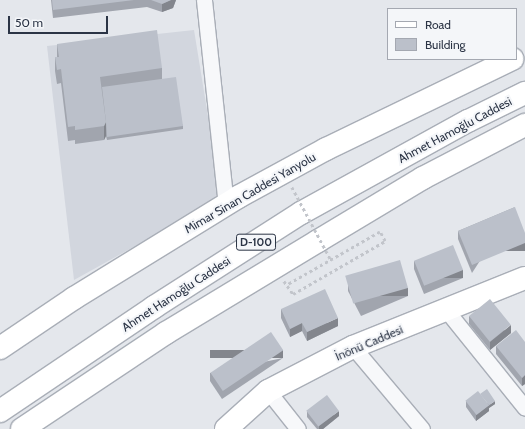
<!DOCTYPE html>
<meta charset="utf-8">
<style>
body{margin:0}
#map{position:relative;width:525px;height:429px;overflow:hidden;background:#e4e7ec;font-family:Cabin,sans-serif}
div>[style]{position:absolute}
[style*='--x']{left:calc(var(--x)*1px);top:calc(var(--y)*1px);width:calc(var(--w)*1px);rotate:calc(var(--a)*1deg)}
.built>*{inset:0;background:#d2d6de}
.path>*{height:2.5px;margin-top:-1.25px;transform-origin:0;background:repeating-linear-gradient(90deg,#c2c5cb 0 3px,transparent 0 6px)}
.roads{filter:drop-shadow(1px 0 #a9aeb7) drop-shadow(-1px 0 #a9aeb7) drop-shadow(0 1px #a9aeb7) drop-shadow(0 -1px #a9aeb7)}
.street>*{height:15px;margin:-7.5px;padding:0 7.5px;transform-origin:7.5px;border-radius:7.5px;background:#f7f8fa}
.secondary>*{height:22px;margin:-11px;padding:0 11px;transform-origin:11px;border-radius:11px;background:#fff}
.highway>*{height:22px;margin:-11px;padding:0 11px;transform-origin:11px;border-radius:11px;background:#fff}
.path-bridge>*{height:2.5px;margin-top:-1.25px;transform-origin:0;background:repeating-linear-gradient(90deg,#c2c5cb 0 3px,transparent 0 6px)}
.wall>*{inset:0;background:#a1a5ae}
.shaded-wall>*{inset:0;background:#83868d;transform-origin:0 0}
.building>*{inset:0;background:#bbc0ca;transform-origin:0 0}
span{translate:-50% -50%;white-space:nowrap;text-align:center;line-height:1.15;-webkit-text-stroke:4px #f4f6f9;paint-order:stroke}
.shield-label span{padding:1px 3px;background:#f4f6f9;border:1px solid;border-radius:3px;-webkit-text-stroke-width:0}
.shield-label{font-size:11px;color:#2b3445;font-weight:700}
.street-label{font-size:12px;color:#2b3445}
.legend{position:absolute;left:387px;top:8px;width:130px;height:52px;box-sizing:border-box;background:#f4f6f9;border:1px solid #a4a8b1;margin:0;padding:5px 7px;list-style:none;font-size:12px;color:#2b3445}
.legend li{display:flex;align-items:center;gap:8px;height:20px}
.legend b{width:20px;border:1px solid #a4a8b1}
.scale{position:absolute;left:8px;top:16px;width:100px;height:18px;box-sizing:border-box;border:2px solid #2b3445;border-top:0;padding-left:5px;font-size:12px;line-height:14px;white-space:nowrap;color:#2b3445;-webkit-text-stroke:3px #f4f6f9;paint-order:stroke}
</style>
<div id="map">
<div class="built">
<div style="clip-path:polygon(194px 30px,220px 190px,209px 205px,74px 280px,47px 46px)"></div>
</div>
<div class="path">
<div style="--x:284;--y:281;--w:16;--a:55"></div>
<div style="--x:293;--y:294;--w:106;--a:-29.9"></div>
<div style="--x:385;--y:241;--w:10;--a:-119"></div>
<div style="--x:380;--y:232;--w:107;--a:150.3"></div>
</div>
<div class="roads">
<div class="street">
<div style="--x:204;--y:0;--w:206;--a:83.9"></div>
<div style="--x:447;--y:311;--w:124;--a:51.2"></div>
<div style="--x:353;--y:347;--w:107;--a:49.9"></div>
<div style="--x:268;--y:391;--w:48;--a:51.7"></div>
</div>
<div class="secondary">
<div style="--x:0;--y:348;--w:89;--a:-34"></div>
<div style="--x:74;--y:298;--w:193;--a:-31.6"></div>
<div style="--x:238;--y:197;--w:100;--a:-28.6"></div>
<div style="--x:326;--y:149;--w:207;--a:-25.8"></div>
<div style="--x:226;--y:429;--w:57;--a:-42.1"></div>
<div style="--x:268;--y:391;--w:96;--a:-27.4"></div>
<div style="--x:353;--y:347;--w:185;--a:-21.9"></div>
</div>
<div class="highway">
<div style="--x:0;--y:411;--w:186;--a:-34"></div>
<div style="--x:154;--y:307;--w:174;--a:-32.6"></div>
<div style="--x:301;--y:213;--w:191;--a:-28.9"></div>
<div style="--x:468;--y:121;--w:64;--a:-26.2"></div>
<div style="--x:22;--y:429;--w:173;--a:-33.7"></div>
<div style="--x:166;--y:333;--w:178;--a:-31.2"></div>
<div style="--x:318;--y:241;--w:122;--a:-31"></div>
<div style="--x:423;--y:178;--w:115;--a:-27.5"></div>
</div>
</div>
<div class="path-bridge">
<div style="--x:292;--y:187;--w:83;--a:61.9"></div>
</div>
<div class="wall">
<div style="clip-path:polygon(51px 0,176px 0,173px 8px,162px 12px,147px 7px,53px 18px)"></div>
<div style="clip-path:polygon(57px 44px,162px 68px,162px 79px,183px 126px,183px 129px,107px 140px,106px 136px,104px 140px,75px 144px,75px 140px,68px 141px,61px 83px,57px 84px,55px 71px,55px 57px,57px 57px)"></div>
<div style="clip-path:polygon(515px 207px,472px 273px,458px 239px,458px 231px)"></div>
<div style="clip-path:polygon(414px 261px,463px 278px,424px 294px,414px 269px)"></div>
<div style="clip-path:polygon(348px 283px,408px 296px,361px 316px,348px 291px)"></div>
<div style="clip-path:polygon(281px 309px,338px 326px,307px 341px,302px 331px,290px 337px,281px 318px)"></div>
<div style="clip-path:polygon(469px 316px,511px 333px,490px 350px,469px 324px)"></div>
<div style="clip-path:polygon(525px 342px,525px 388px,525px 384px,522px 386px,496px 354px,496px 346px)"></div>
<div style="clip-path:polygon(283px 358px,222px 399px,210px 381px,210px 373px)"></div>
<div style="clip-path:polygon(466px 401px,495px 404px,489px 408px,489px 411px,476px 421px,466px 407px)"></div>
<div style="clip-path:polygon(307px 411px,339px 416px,323px 429px,317px 429px,307px 417px)"></div>
</div>
<div class="shaded-wall">
<div style="clip-path:polygon(171px 0,176px 0,173px 8px,162px 12px,162px 4px)"></div>
<div style="clip-path:polygon(106px 122px,106px 136px,104px 140px,104px 126px)"></div>
<div style="left:525px;top:243px;width:8px;height:57px;rotate:90deg"></div>
<div style="left:463px;top:270px;width:8px;height:42px;rotate:90deg"></div>
<div style="left:408px;top:288px;width:8px;height:51px;rotate:90deg"></div>
<div style="clip-path:polygon(338px 318px,338px 326px,307px 341px,307px 332px)"></div>
<div style="clip-path:polygon(302px 323px,302px 331px,290px 337px,290px 329px)"></div>
<div style="clip-path:polygon(511px 325px,511px 333px,490px 350px,490px 342px)"></div>
<div style="left:283px;top:350px;width:8px;height:73px;rotate:90deg"></div>
<div style="clip-path:polygon(525px 375px,525px 384px,522px 386px,522px 378px)"></div>
<div style="clip-path:polygon(495px 401px,495px 404px,489px 408px,489px 411px,476px 421px,476px 415px)"></div>
<div style="clip-path:polygon(339px 411px,339px 416px,323px 429px,319px 429px,319px 426px)"></div>
</div>
<div class="building">
<div style="clip-path:polygon(52px 0,134px 0,53px 10px)"></div>
<div style="clip-path:polygon(151px 0,171px 0,162px 4px)"></div>
<div style="clip-path:polygon(157px 30px,162px 68px,100px 77px,106px 122px,104px 126px,75px 130px,75px 126px,68px 127px,61px 69px,57px 70px,55px 57px,59px 57px,57px 44px)"></div>
<div style="clip-path:polygon(176px 77px,183px 126px,107px 137px,106px 122px,102px 87px)"></div>
<div style="clip-path:polygon(515px 207px,525px 233px,525px 243px,472px 265px,458px 231px)"></div>
<div style="left:453px;top:245px;width:27px;height:42px;rotate:68deg"></div>
<div style="left:400px;top:260px;width:29px;height:57px;rotate:74deg"></div>
<div style="clip-path:polygon(325px 289px,338px 318px,307px 332px,302px 323px,290px 329px,281px 309px)"></div>
<div style="left:490px;top:299px;width:33px;height:27px;rotate:51deg"></div>
<div style="clip-path:polygon(516px 330px,525px 342px,525px 375px,522px 378px,496px 346px)"></div>
<div style="left:271px;top:332px;width:22px;height:73px;rotate:56deg"></div>
<div style="clip-path:polygon(487px 389px,495px 401px,488px 406px,489px 405px,480px 394px)"></div>
<div style="left:478px;top:391px;width:18px;height:16px;rotate:52deg"></div>
<div style="left:327px;top:395px;width:20px;height:26px;rotate:53deg"></div>
</div>
<div class="shield-label">
<span style="left:256px;top:242px">D-100</span>
</div>
<div class="street-label">
<span style="left:455px;top:130px;rotate:-28deg">Ahmet Hamoğlu Caddesi</span>
<span style="left:250px;top:193px;rotate:-30deg">Mimar Sinan Caddesi Yanyolu</span>
<span style="left:176px;top:294px;rotate:-33deg">Ahmet Hamoğlu Caddesi</span>
<span style="left:369px;top:343px;rotate:-23deg">İnönü Caddesi</span>
</div>
<ul class="legend">
<li><b style="height:5px;background:#fff"></b>Road</li>
<li><b style="height:11px;background:#bbc0ca"></b>Building</li>
</ul>
<div class="scale">50 m</div>
</div>
